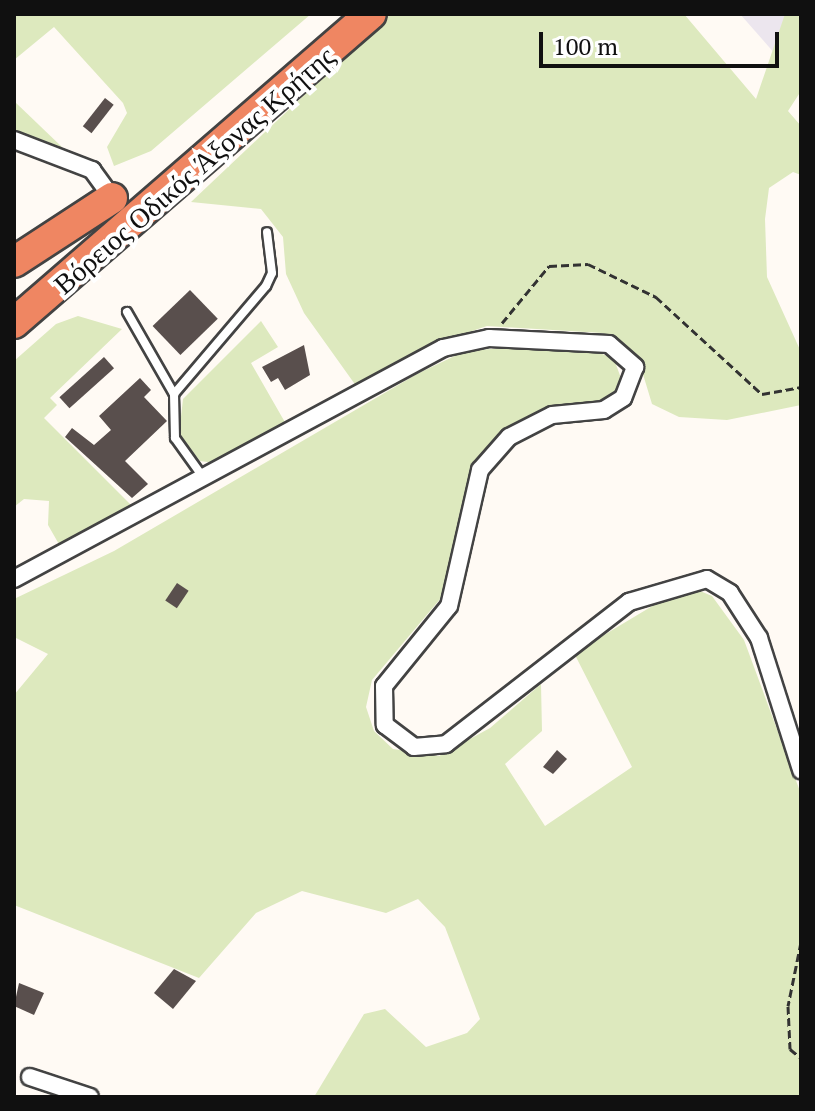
<!DOCTYPE html>
<meta charset="utf-8">
<style>
body{margin:0}
#map{position:relative;width:815px;height:1111px;overflow:hidden;background:#fffaf4;font-family:"PT Serif",serif}
div>[style]{position:absolute}
[style*='--x']{left:calc(var(--x)*1px);top:calc(var(--y)*1px);width:calc(var(--w)*1px);rotate:calc(var(--a)*1deg)}
.industrial>*{inset:0;background:#ece6ee}
.green>*{inset:0;background:#dde9be}
.building>*{inset:0;background:#594f4d;transform-origin:0 0}
.path>*{height:3px;margin-top:-1.5px;transform-origin:0;background:repeating-linear-gradient(90deg,#323232 0 8px,transparent 0 12px)}
.roads{filter:drop-shadow(2px 0 #434343) drop-shadow(-2px 0 #434343) drop-shadow(0 2px #434343) drop-shadow(0 -2px #434343)}
.lane>*{height:8px;margin:-4px;padding:0 4px;transform-origin:4px;border-radius:4px;background:#fff}
.street>*{height:16px;margin:-8px;padding:0 8px;transform-origin:8px;border-radius:8px;background:#fff}
.highway>*{height:30px;margin:-15px;padding:0 15px;transform-origin:15px;border-radius:15px;background:#ef8662}
span{translate:-50% -50%;white-space:nowrap;text-align:center;line-height:1.15;-webkit-text-stroke:8px #fff;paint-order:stroke}
.street-label{font-size:28px;color:#101010}
.frame{position:absolute;inset:0;border:16px solid #101010;pointer-events:none}
.scale{position:absolute;left:539px;top:32px;width:240px;height:36px;box-sizing:border-box;border:4px solid #101010;border-top:0;padding-left:10px;font-size:24px;line-height:28px;white-space:nowrap;color:#101010;-webkit-text-stroke:6px #fff;paint-order:stroke}
</style>
<div id="map">
<div class="industrial">
<div style="clip-path:polygon(740px 14px,785px 14px,776px 55px)"></div>
</div>
<div class="green">
<div style="clip-path:polygon(14px 14px,311px 14px,151px 151px,114px 166px,107px 147px,127px 113px,123px 103px,54px 27px,14px 60px)"></div>
<div style="clip-path:polygon(390px 14px,684px 14px,756px 99px,785px 14px,801px 14px,801px 91px,788px 111px,801px 126px,801px 175px,793px 172px,769px 188px,765px 219px,767px 277px,801px 352px,801px 405px,727px 420px,679px 417px,652px 404px,639px 361px,624px 343px,602px 333px,487px 326px,445px 340px,359px 390px,304px 313px,286px 274px,283px 237px,261px 209px,191px 202px)"></div>
<div style="clip-path:polygon(14px 101px,63px 148px,14px 131px)"></div>
<div style="clip-path:polygon(78px 316px,122px 329px,50px 398px,57px 405px,44px 418px,137px 511px,60px 546px,48px 525px,49px 501px,24px 499px,14px 507px,14px 361px,56px 324px)"></div>
<div style="clip-path:polygon(261px 321px,278px 347px,251px 363px,290px 431px,215px 463px,200px 461px,179px 434px,183px 399px)"></div>
<div style="clip-path:polygon(518px 347px,600px 353px,614px 359px,622px 381px,615px 395px,601px 401px,548px 409px,509px 427px,471px 466px,441px 598px,372px 680px,366px 707px,374px 731px,393px 749px,439px 756px,490px 728px,541px 684px,542px 731px,505px 764px,545px 826px,632px 767px,574px 653px,669px 596px,693px 588px,712px 596px,744px 640px,801px 794px,801px 1097px,314px 1097px,364px 1014px,385px 1009px,426px 1047px,467px 1033px,480px 1019px,445px 927px,418px 899px,386px 913px,302px 891px,256px 913px,199px 978px,14px 905px,14px 695px,48px 654px,14px 637px,14px 599px,114px 551px,417px 374px,465px 351px)"></div>
</div>
<div class="building">
<div style="left:105px;top:98px;width:11px;height:36px;rotate:38deg"></div>
<div style="left:190px;top:290px;width:40px;height:52px;rotate:46deg"></div>
<div style="clip-path:polygon(304px 345px,310px 375px,285px 390px,278px 378px,271px 382px,262px 367px)"></div>
<div style="left:104px;top:357px;width:15px;height:60px;rotate:48deg"></div>
<div style="clip-path:polygon(140px 378px,151px 390px,144px 397px,167px 421px,125px 461px,148px 484px,132px 498px,65px 437px,72px 428px,94px 445px,111px 430px,99px 416px)"></div>
<div style="left:177px;top:583px;width:14px;height:21px;rotate:34deg"></div>
<div style="clip-path:polygon(557px 750px,567px 759px,553px 774px,543px 767px)"></div>
<div style="clip-path:polygon(174px 969px,196px 981px,173px 1009px,154px 993px)"></div>
<div style="clip-path:polygon(19px 983px,44px 993px,34px 1015px,14px 1006px)"></div>
</div>
<div class="path">
<div style="--x:502;--y:323;--w:74;--a:-50.5"></div>
<div style="--x:549;--y:266;--w:39;--a:-3"></div>
<div style="--x:588;--y:264;--w:76;--a:25.9"></div>
<div style="--x:656;--y:297;--w:144;--a:42.5"></div>
<div style="--x:762;--y:394;--w:40;--a:-10"></div>
<div style="--x:801;--y:942;--w:65;--a:101.5"></div>
<div style="--x:788;--y:1006;--w:43;--a:87.3"></div>
<div style="--x:790;--y:1049;--w:14;--a:39"></div>
</div>
<div class="roads">
<div class="lane">
<div style="--x:127;--y:312;--w:95;--a:60.2"></div>
<div style="--x:174;--y:394;--w:44;--a:88.7"></div>
<div style="--x:175;--y:438;--w:48;--a:54.3"></div>
<div style="--x:174;--y:394;--w:142;--a:-49.6"></div>
<div style="--x:266;--y:286;--w:14;--a:-65"></div>
<div style="--x:272;--y:273;--w:41;--a:-97"></div>
</div>
<div class="street">
<div style="--x:14;--y:140;--w:84;--a:21"></div>
<div style="--x:92;--y:170;--w:34;--a:54"></div>
<div style="--x:14;--y:579;--w:487;--a:-28.3"></div>
<div style="--x:443;--y:348;--w:47;--a:-12.3"></div>
<div style="--x:489;--y:338;--w:120;--a:2.9"></div>
<div style="--x:609;--y:344;--w:35;--a:41"></div>
<div style="--x:635;--y:367;--w:33;--a:111"></div>
<div style="--x:623;--y:398;--w:22;--a:148"></div>
<div style="--x:604;--y:410;--w:52;--a:174.5"></div>
<div style="--x:552;--y:415;--w:48;--a:152.9"></div>
<div style="--x:509;--y:437;--w:44;--a:131.3"></div>
<div style="--x:480;--y:470;--w:139;--a:102.8"></div>
<div style="--x:449;--y:606;--w:103;--a:129.1"></div>
<div style="--x:384;--y:686;--w:39;--a:89"></div>
<div style="--x:385;--y:725;--w:36;--a:37"></div>
<div style="--x:414;--y:747;--w:32;--a:-5"></div>
<div style="--x:446;--y:744;--w:232;--a:-37.8"></div>
<div style="--x:629;--y:602;--w:81;--a:-16.4"></div>
<div style="--x:707;--y:579;--w:27;--a:31"></div>
<div style="--x:730;--y:593;--w:54;--a:57.2"></div>
<div style="--x:759;--y:638;--w:139;--a:72.3"></div>
<div style="--x:30;--y:1077;--w:63;--a:18.4"></div>
</div>
<div class="highway">
<div style="--x:14;--y:262;--w:117;--a:-33.1"></div>
<div style="--x:14;--y:323;--w:472;--a:-40.9"></div>
</div>
</div>
<div class="street-label">
<span style="left:194px;top:170px;rotate:-41deg">Βόρειος Οδικός Άξονας Κρήτης</span>
</div>
<div class="frame"></div>
<div class="scale">100 m</div>
</div>
